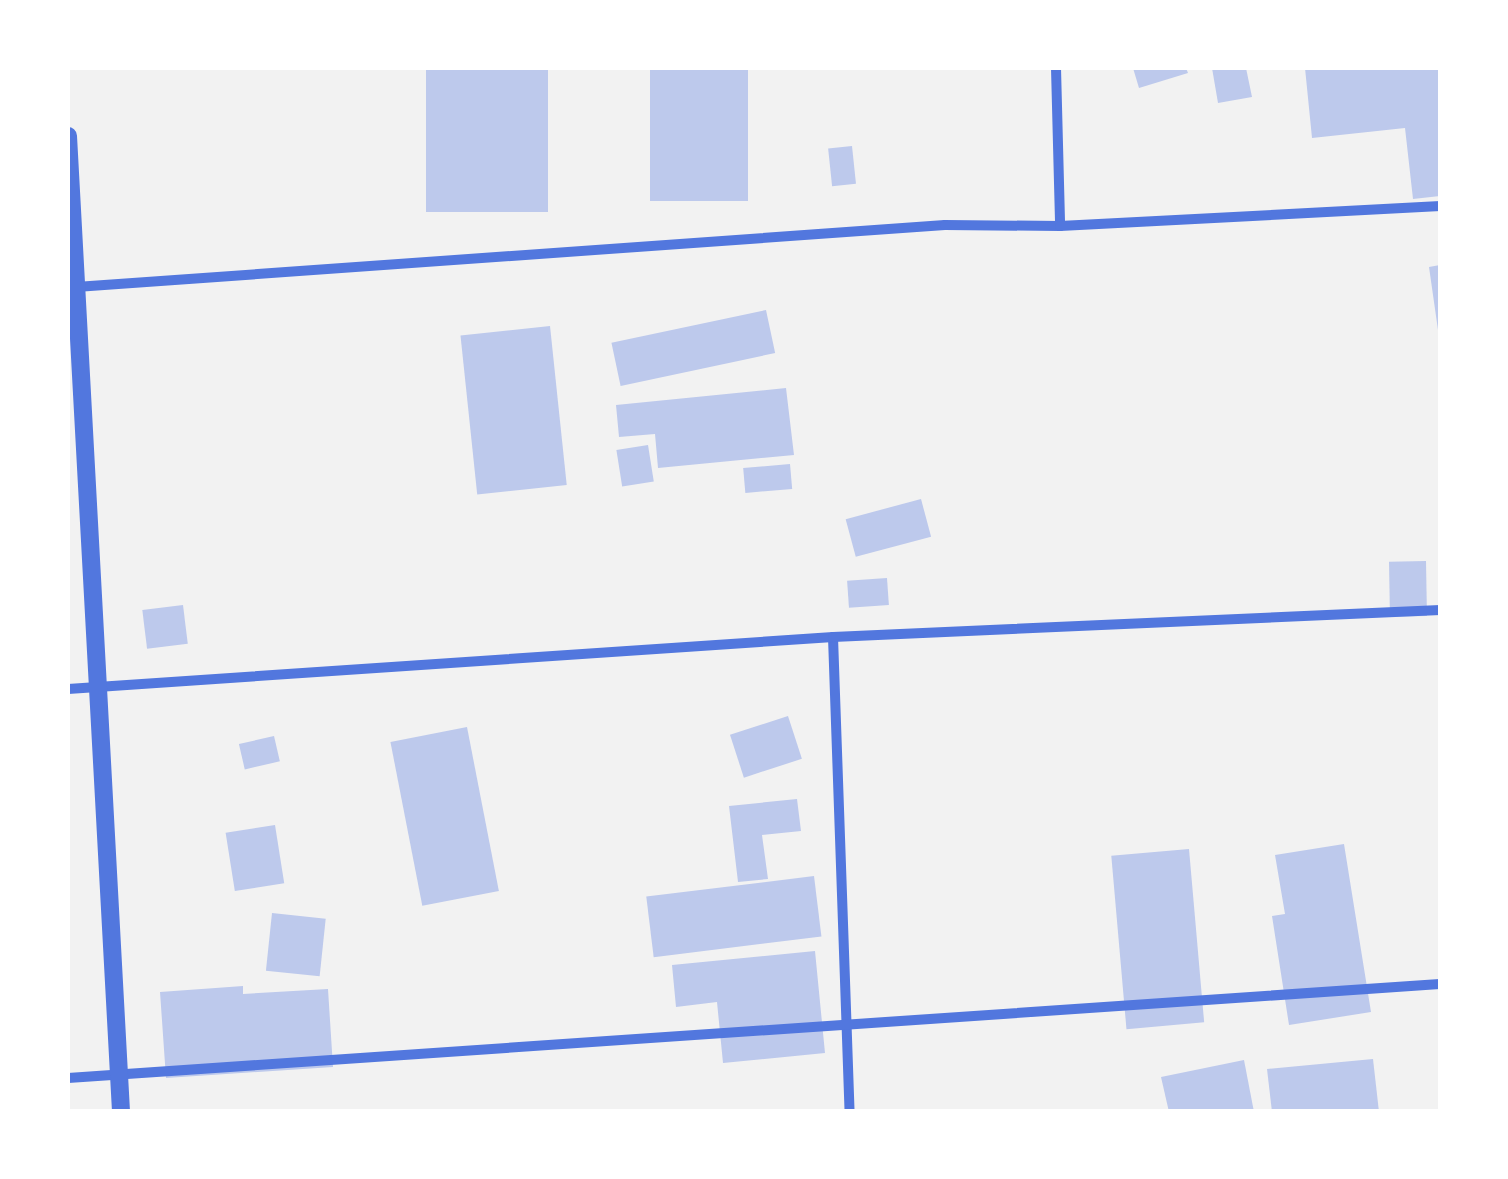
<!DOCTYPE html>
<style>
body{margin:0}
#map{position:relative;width:1508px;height:1179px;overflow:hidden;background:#f2f2f2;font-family:"Fira Sans Condensed",sans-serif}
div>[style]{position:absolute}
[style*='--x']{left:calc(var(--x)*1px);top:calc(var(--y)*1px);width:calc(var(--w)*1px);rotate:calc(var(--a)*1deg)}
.building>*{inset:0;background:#bdc9ec;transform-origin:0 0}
.minor>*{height:10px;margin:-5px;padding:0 5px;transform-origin:5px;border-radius:5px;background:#5277de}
.tertiary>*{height:18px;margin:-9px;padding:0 9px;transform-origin:9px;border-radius:9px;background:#5277de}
span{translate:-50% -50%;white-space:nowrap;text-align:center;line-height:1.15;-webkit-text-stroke:10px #fff;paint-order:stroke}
.frame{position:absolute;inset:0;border:70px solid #fff;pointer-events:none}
</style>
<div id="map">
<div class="building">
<div style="left:426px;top:68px;width:122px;height:144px"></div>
<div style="left:650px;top:68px;width:98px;height:133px"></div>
<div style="clip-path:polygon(1133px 68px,1186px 68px,1188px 73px,1139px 88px)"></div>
<div style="clip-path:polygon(1212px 68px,1246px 68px,1252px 97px,1218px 103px)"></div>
<div style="clip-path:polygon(1305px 68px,1440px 68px,1440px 196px,1413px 199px,1405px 128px,1312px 138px)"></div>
<div style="left:852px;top:146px;width:38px;height:24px;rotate:84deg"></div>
<div style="clip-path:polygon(1440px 265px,1440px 330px,1438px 330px,1429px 267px)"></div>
<div style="left:766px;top:310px;width:44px;height:158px;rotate:78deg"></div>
<div style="left:550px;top:326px;width:160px;height:90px;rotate:84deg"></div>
<div style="clip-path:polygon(786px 388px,794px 455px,658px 468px,655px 434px,619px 437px,616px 405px)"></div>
<div style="left:648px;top:445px;width:37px;height:32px;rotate:81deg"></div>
<div style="left:790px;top:464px;width:25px;height:47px;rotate:85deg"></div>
<div style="left:921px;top:499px;width:39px;height:78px;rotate:75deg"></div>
<div style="left:1426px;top:561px;width:55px;height:37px;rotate:89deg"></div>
<div style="left:887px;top:578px;width:27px;height:40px;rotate:86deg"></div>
<div style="left:183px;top:605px;width:39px;height:41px;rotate:83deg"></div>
<div style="left:788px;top:716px;width:45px;height:61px;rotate:72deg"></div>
<div style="left:467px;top:727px;width:167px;height:78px;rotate:79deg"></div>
<div style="left:274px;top:736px;width:26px;height:36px;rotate:77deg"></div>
<div style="clip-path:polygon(797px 799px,801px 831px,762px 835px,768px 879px,738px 882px,729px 806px)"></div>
<div style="left:275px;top:825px;width:59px;height:50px;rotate:81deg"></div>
<div style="clip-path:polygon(1344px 844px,1371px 1012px,1289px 1025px,1272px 916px,1285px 914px,1275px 855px)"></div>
<div style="left:1189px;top:849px;width:174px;height:78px;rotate:85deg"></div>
<div style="left:814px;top:876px;width:61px;height:169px;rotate:83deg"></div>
<div style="left:272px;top:913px;width:54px;height:58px;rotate:6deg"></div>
<div style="clip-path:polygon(815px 951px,825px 1053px,723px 1063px,717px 1002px,676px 1007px,672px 965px)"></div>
<div style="clip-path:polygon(243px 986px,243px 994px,328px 989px,333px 1067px,166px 1078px,160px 992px)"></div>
<div style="clip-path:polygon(1373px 1059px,1379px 1112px,1272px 1112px,1267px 1069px)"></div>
<div style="clip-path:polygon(1244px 1060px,1254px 1112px,1169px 1112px,1161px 1077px)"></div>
</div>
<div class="minor">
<div style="--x:1056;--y:68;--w:158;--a:88.5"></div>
<div style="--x:76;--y:287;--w:871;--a:-4.08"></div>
<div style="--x:945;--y:225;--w:115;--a:0.5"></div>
<div style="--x:1060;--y:226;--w:381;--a:-3"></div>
<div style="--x:833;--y:637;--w:475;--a:88"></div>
<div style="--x:68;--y:689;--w:767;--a:-3.89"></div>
<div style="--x:833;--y:637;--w:608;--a:-2.55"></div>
<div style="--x:68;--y:1078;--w:1375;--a:-3.92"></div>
</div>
<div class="tertiary">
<div style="--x:68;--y:136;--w:977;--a:86.89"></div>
</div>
<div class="frame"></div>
</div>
